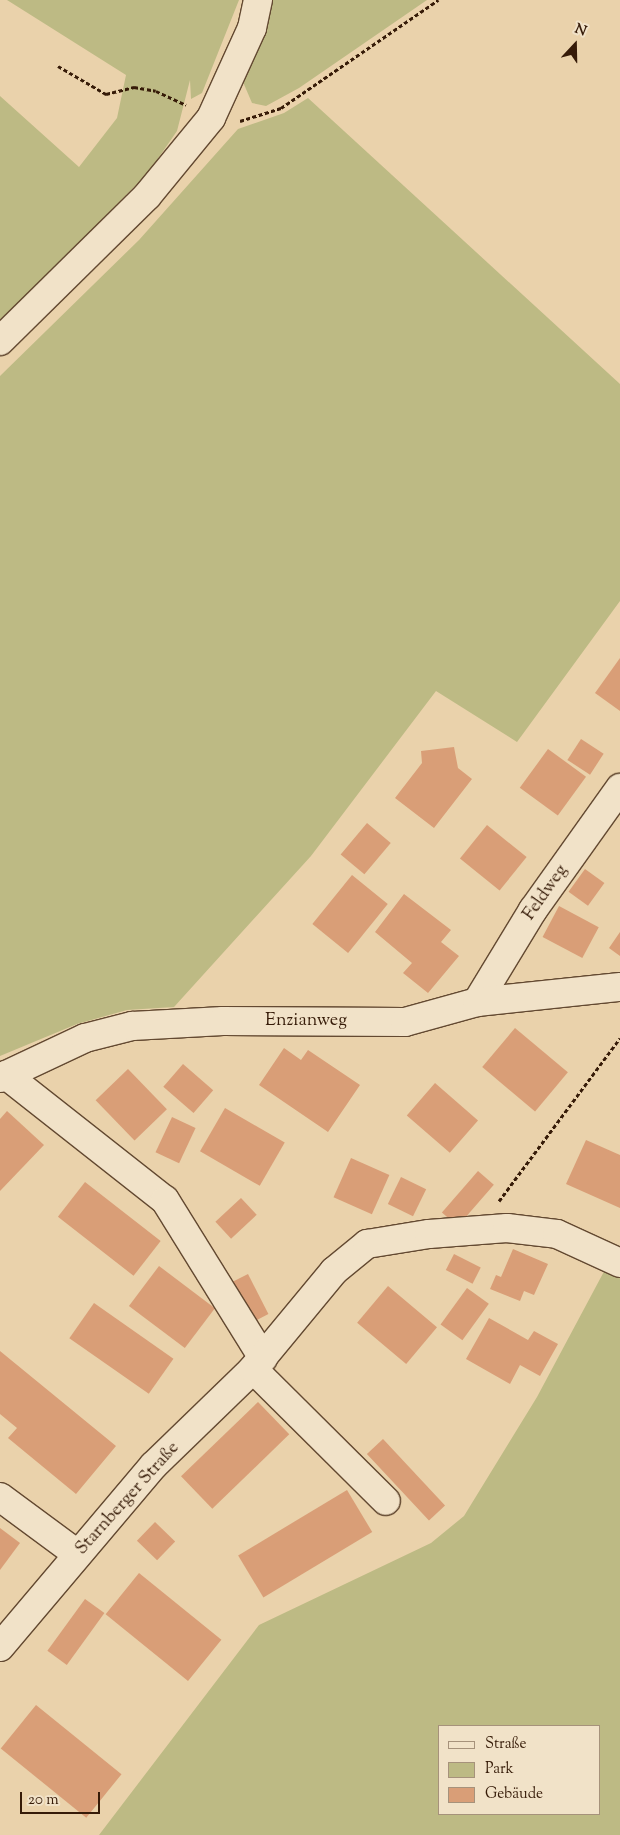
<!DOCTYPE html>
<meta charset="utf-8">
<style>
body{margin:0}
#map{position:relative;width:620px;height:1835px;overflow:hidden;background:#ead2ab;font-family:"Sorts Mill Goudy",serif}
div>[style]{position:absolute}
[style*='--x']{left:calc(var(--x)*1px);top:calc(var(--y)*1px);width:calc(var(--w)*1px);rotate:calc(var(--a)*1deg)}
.green>*{inset:0;background:#bdba84}
.building>*{inset:0;background:#d99e77;transform-origin:0 0}
.path>*{height:3px;margin-top:-1.5px;transform-origin:0;background:repeating-linear-gradient(90deg,#361b08 0 4px,transparent 0 6.5px)}
.roads{filter:drop-shadow(1px 0 #634931) drop-shadow(-1px 0 #634931) drop-shadow(0 1px #634931) drop-shadow(0 -1px #634931)}
.minor>*{height:28px;margin:-14px;padding:0 14px;transform-origin:14px;border-radius:14px;background:#f1e2c8}
span{translate:-50% -50%;white-space:nowrap;text-align:center;line-height:1.15;-webkit-text-stroke:5px #f1e2c8;paint-order:stroke}
.street-label{font-size:18px;color:#361b08}
.legend{position:absolute;left:438px;top:1725px;width:162px;height:90px;box-sizing:border-box;background:#f1e2c8;border:1px solid #a6927b;margin:0;padding:6px 9px;list-style:none;font-size:15px;color:#361b08}
.legend li{display:flex;align-items:center;gap:10px;height:25px}
.legend b{width:25px;border:1px solid #a6927b}
.north{position:absolute;left:550px;top:20px;width:50px;height:50px;-webkit-text-stroke:4px #f1e2c8;paint-order:stroke;rotate:21deg;font-size:14px;font-weight:700;line-height:20px;text-align:center;color:#361b08}
.north::after{content:'';display:block;margin:auto;width:18px;height:22px;background:#361b08;clip-path:polygon(50% 0,100% 100%,50% 72%,0 100%)}
.scale{position:absolute;left:20px;top:1792px;width:80px;height:22px;box-sizing:border-box;border:2px solid #361b08;border-top:0;padding-left:6px;font-size:15px;line-height:18px;white-space:nowrap;color:#361b08;-webkit-text-stroke:4px #f1e2c8;paint-order:stroke}
</style>
<div id="map">
<div class="green">
<div style="clip-path:polygon(7px 0,239px 0,202px 93px,191px 99px,190px 80px,177px 131px,148px 173px,0 322px,0 96px,79px 167px,117px 118px,126px 75px)"></div>
<div style="clip-path:polygon(273px 0,427px 0,299px 88px,266px 106px,252px 103px,243px 82px,265px 29px)"></div>
<div style="clip-path:polygon(308px 98px,620px 384px,620px 601px,517px 742px,436px 691px,311px 856px,174px 1007px,127px 1010px,77px 1024px,0 1056px,0 376px,139px 240px,238px 129px,284px 113px)"></div>
<div style="clip-path:polygon(evenodd,608px 1264px,620px 1269px,620px 1835px,99px 1835px,259px 1625px,431px 1543px,464px 1516px,537px 1397px,608px 1264px,439px 1726px,599px 1726px,599px 1814px,439px 1814px,439px 1726px)"></div>
</div>
<div class="building">
<div style="clip-path:polygon(620px 658px,620px 711px,595px 693px)"></div>
<div style="left:581px;top:739px;width:27px;height:25px;rotate:33deg"></div>
<div style="clip-path:polygon(454px 747px,458px 768px,472px 779px,434px 828px,395px 798px,422px 763px,421px 751px)"></div>
<div style="left:548px;top:749px;width:47px;height:48px;rotate:36deg"></div>
<div style="left:367px;top:823px;width:31px;height:41px;rotate:40deg"></div>
<div style="left:487px;top:825px;width:51px;height:43px;rotate:39deg"></div>
<div style="left:585px;top:869px;width:24px;height:28px;rotate:36deg"></div>
<div style="left:352px;top:875px;width:46px;height:63px;rotate:39deg"></div>
<div style="clip-path:polygon(404px 894px,451px 930px,441px 942px,459px 956px,428px 993px,403px 973px,412px 963px,375px 932px)"></div>
<div style="left:559px;top:906px;width:45px;height:35px;rotate:28deg"></div>
<div style="clip-path:polygon(620px 932px,620px 956px,609px 948px)"></div>
<div style="left:515px;top:1028px;width:69px;height:51px;rotate:40deg"></div>
<div style="clip-path:polygon(284px 1048px,301px 1060px,308px 1050px,360px 1085px,328px 1132px,259px 1085px)"></div>
<div style="left:183px;top:1064px;width:40px;height:30px;rotate:41deg"></div>
<div style="left:128px;top:1069px;width:56px;height:45px;rotate:46deg"></div>
<div style="left:435px;top:1083px;width:57px;height:43px;rotate:41deg"></div>
<div style="left:225px;top:1108px;width:69px;height:50px;rotate:30deg"></div>
<div style="clip-path:polygon(7px 1111px,44px 1145px,0 1191px,0 1119px)"></div>
<div style="left:172px;top:1117px;width:26px;height:39px;rotate:25deg"></div>
<div style="clip-path:polygon(586px 1140px,620px 1155px,620px 1208px,566px 1184px)"></div>
<div style="left:351px;top:1158px;width:42px;height:43px;rotate:24deg"></div>
<div style="left:478px;top:1171px;width:21px;height:55px;rotate:41deg"></div>
<div style="left:401px;top:1177px;width:28px;height:30px;rotate:26deg"></div>
<div style="left:85px;top:1182px;width:96px;height:44px;rotate:38deg"></div>
<div style="left:241px;top:1198px;width:23px;height:35px;rotate:47deg"></div>
<div style="clip-path:polygon(513px 1249px,548px 1264px,534px 1295px,524px 1291px,520px 1301px,490px 1289px,496px 1275px,501px 1277px)"></div>
<div style="left:454px;top:1254px;width:30px;height:18px;rotate:27deg"></div>
<div style="left:159px;top:1266px;width:70px;height:50px;rotate:37deg"></div>
<div style="left:248px;top:1274px;width:45px;height:20px;rotate:63deg"></div>
<div style="left:388px;top:1286px;width:64px;height:48px;rotate:40deg"></div>
<div style="left:467px;top:1288px;width:27px;height:45px;rotate:36deg"></div>
<div style="left:94px;top:1303px;width:97px;height:43px;rotate:35deg"></div>
<div style="clip-path:polygon(489px 1318px,528px 1340px,534px 1331px,558px 1344px,540px 1376px,520px 1365px,510px 1384px,466px 1359px)"></div>
<div style="clip-path:polygon(0 1351px,116px 1446px,76px 1494px,8px 1438px,17px 1428px,0 1414px)"></div>
<div style="left:258px;top:1402px;width:45px;height:107px;rotate:46deg"></div>
<div style="left:383px;top:1439px;width:91px;height:22px;rotate:47deg"></div>
<div style="left:347px;top:1490px;width:49px;height:127px;rotate:59deg"></div>
<div style="left:155px;top:1522px;width:28px;height:26px;rotate:44deg"></div>
<div style="clip-path:polygon(0 1528px,20px 1543px,0 1570px)"></div>
<div style="left:139px;top:1573px;width:106px;height:53px;rotate:39deg"></div>
<div style="left:85px;top:1599px;width:24px;height:64px;rotate:36deg"></div>
<div style="left:36px;top:1705px;width:110px;height:56px;rotate:39deg"></div>
</div>
<div class="path">
<div style="--x:58;--y:66;--w:56;--a:30.3"></div>
<div style="--x:106;--y:94;--w:29;--a:-14"></div>
<div style="--x:134;--y:87;--w:22;--a:10"></div>
<div style="--x:156;--y:91;--w:33;--a:25"></div>
<div style="--x:240;--y:121;--w:43;--a:-17.6"></div>
<div style="--x:281;--y:108;--w:191;--a:-34.5"></div>
<div style="--x:499;--y:1201;--w:203;--a:-53.4"></div>
</div>
<div class="roads">
<div class="minor">
<div style="--x:0;--y:341;--w:206;--a:-44.6"></div>
<div style="--x:147;--y:196;--w:101;--a:-50.6"></div>
<div style="--x:211;--y:118;--w:99;--a:-65.5"></div>
<div style="--x:252;--y:28;--w:29;--a:-78"></div>
<div style="--x:477;--y:1002;--w:108;--a:-58.7"></div>
<div style="--x:533;--y:910;--w:150;--a:-54.5"></div>
<div style="--x:6;--y:1075;--w:202;--a:38.2"></div>
<div style="--x:165;--y:1200;--w:186;--a:58.2"></div>
<div style="--x:0;--y:1078;--w:94;--a:-25.2"></div>
<div style="--x:85;--y:1038;--w:49;--a:-14.3"></div>
<div style="--x:132;--y:1026;--w:91;--a:-3.1"></div>
<div style="--x:223;--y:1021;--w:182;--a:0.3"></div>
<div style="--x:405;--y:1022;--w:75;--a:-15.5"></div>
<div style="--x:477;--y:1002;--w:144;--a:-6"></div>
<div style="--x:253;--y:1369;--w:187;--a:44.8"></div>
<div style="--x:0;--y:1497;--w:96;--a:36.5"></div>
<div style="--x:0;--y:1647;--w:238;--a:-49.8"></div>
<div style="--x:154;--y:1465;--w:138;--a:-44.1"></div>
<div style="--x:253;--y:1369;--w:127;--a:-50.4"></div>
<div style="--x:334;--y:1271;--w:43;--a:-39.3"></div>
<div style="--x:367;--y:1244;--w:63;--a:-9.2"></div>
<div style="--x:429;--y:1234;--w:78;--a:-4.4"></div>
<div style="--x:507;--y:1228;--w:50;--a:6.8"></div>
<div style="--x:557;--y:1234;--w:69;--a:24.7"></div>
</div>
</div>
<div class="street-label">
<span style="left:546px;top:893px;rotate:-55deg">Feldweg</span>
<span style="left:306px;top:1021px">Enzianweg</span>
<span style="left:128px;top:1499px;rotate:-48deg">Starnberger Straße</span>
</div>
<ul class="legend">
<li><b style="height:6px;background:#f1e2c8"></b>Straße</li>
<li><b style="height:14px;background:#bdba84"></b>Park</li>
<li><b style="height:14px;background:#d99e77"></b>Gebäude</li>
</ul>
<div class="north">N</div>
<div class="scale">20 m</div>
</div>
